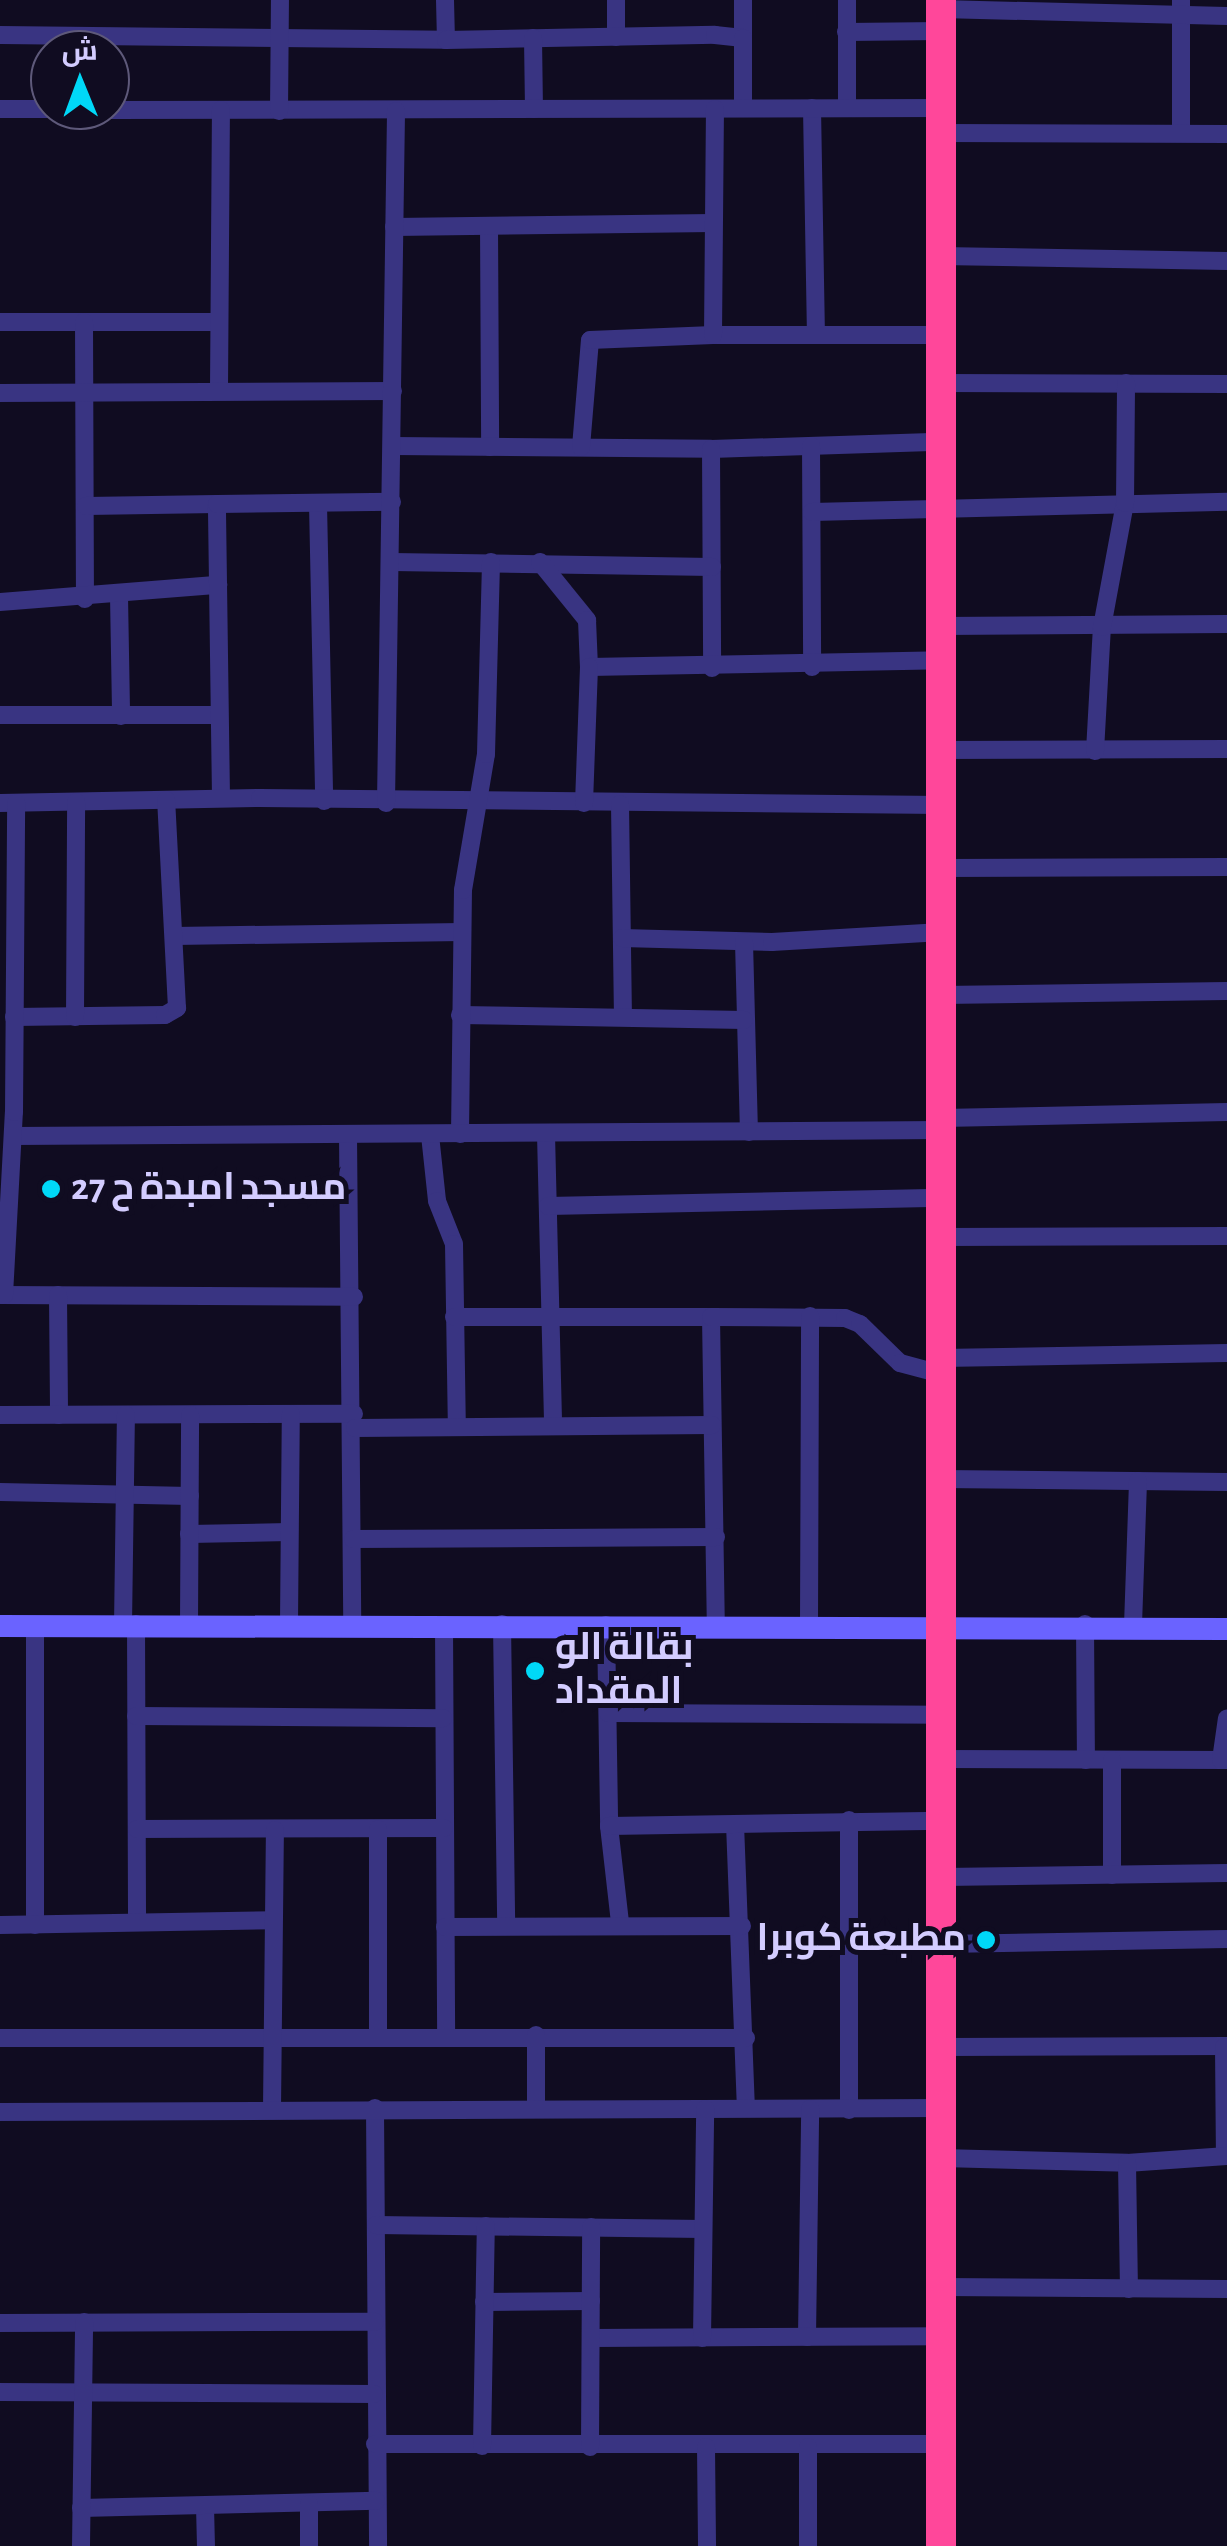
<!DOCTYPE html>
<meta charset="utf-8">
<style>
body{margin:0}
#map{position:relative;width:1227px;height:2546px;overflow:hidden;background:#100c21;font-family:"Alegreya Sans",Cairo,sans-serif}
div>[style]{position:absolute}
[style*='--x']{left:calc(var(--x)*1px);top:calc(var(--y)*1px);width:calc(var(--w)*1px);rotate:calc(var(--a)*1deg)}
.street>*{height:18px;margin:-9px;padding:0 9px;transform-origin:9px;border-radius:9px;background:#393482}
.secondary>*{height:22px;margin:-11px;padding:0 11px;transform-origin:11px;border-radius:11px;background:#6a63ff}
.highway>*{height:30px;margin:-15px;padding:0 15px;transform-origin:15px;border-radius:15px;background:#ff479a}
.dots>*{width:28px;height:28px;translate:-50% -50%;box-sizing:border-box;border:5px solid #100c21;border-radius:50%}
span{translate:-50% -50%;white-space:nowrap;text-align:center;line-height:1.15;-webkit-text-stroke:10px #100c21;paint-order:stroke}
.poi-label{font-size:38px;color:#d3ccff;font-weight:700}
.left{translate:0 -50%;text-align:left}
.right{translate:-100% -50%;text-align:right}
.north{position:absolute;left:30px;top:30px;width:100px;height:100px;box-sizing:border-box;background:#100c21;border:2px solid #5e597a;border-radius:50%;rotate:359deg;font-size:28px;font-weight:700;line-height:40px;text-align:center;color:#d3ccff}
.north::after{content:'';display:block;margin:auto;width:35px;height:45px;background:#00d8f7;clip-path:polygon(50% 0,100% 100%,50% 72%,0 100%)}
</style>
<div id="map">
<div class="street">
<div style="--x:445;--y:0;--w:40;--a:88.6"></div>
<div style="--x:616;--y:0;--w:37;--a:90"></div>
<div style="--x:743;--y:0;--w:38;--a:90"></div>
<div style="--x:1181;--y:0;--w:133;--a:90"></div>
<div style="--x:941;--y:9;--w:286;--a:1.4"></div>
<div style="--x:846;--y:32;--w:95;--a:-0.6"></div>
<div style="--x:0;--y:35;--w:446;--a:0.6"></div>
<div style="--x:446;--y:40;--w:269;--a:-1.1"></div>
<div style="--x:715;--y:35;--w:28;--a:6"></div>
<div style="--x:743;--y:38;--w:70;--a:90"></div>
<div style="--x:533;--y:38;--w:71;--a:89.2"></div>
<div style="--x:812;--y:108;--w:225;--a:89"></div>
<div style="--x:847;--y:108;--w:108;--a:-90"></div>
<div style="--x:0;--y:109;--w:50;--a:0"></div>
<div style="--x:110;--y:110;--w:832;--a:-0.14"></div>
<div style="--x:279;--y:111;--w:111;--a:-89.5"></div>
<div style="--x:941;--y:133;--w:286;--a:0.2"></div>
<div style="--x:489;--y:226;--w:221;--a:89.7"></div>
<div style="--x:394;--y:227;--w:319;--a:-0.7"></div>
<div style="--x:941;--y:256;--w:286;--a:1"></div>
<div style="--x:0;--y:322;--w:219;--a:0"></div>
<div style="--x:84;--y:322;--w:277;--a:89.8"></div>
<div style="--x:713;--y:335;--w:228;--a:0"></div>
<div style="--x:940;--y:383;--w:287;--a:0.2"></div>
<div style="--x:219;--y:389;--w:279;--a:-89.6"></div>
<div style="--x:0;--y:393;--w:393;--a:-0.3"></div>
<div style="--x:393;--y:446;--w:318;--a:0.5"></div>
<div style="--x:711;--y:449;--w:228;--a:-1.8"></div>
<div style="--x:811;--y:446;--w:221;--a:89.7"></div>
<div style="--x:581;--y:447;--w:107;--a:-85.2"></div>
<div style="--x:590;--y:340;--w:123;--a:-2.3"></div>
<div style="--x:713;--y:335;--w:226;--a:-89.5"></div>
<div style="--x:711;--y:449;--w:219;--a:89.7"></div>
<div style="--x:318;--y:504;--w:297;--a:88.8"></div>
<div style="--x:86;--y:506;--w:131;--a:-0.9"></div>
<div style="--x:812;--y:512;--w:415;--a:-1.4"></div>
<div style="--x:392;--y:562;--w:320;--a:0.9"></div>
<div style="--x:540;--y:562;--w:75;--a:51"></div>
<div style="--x:587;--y:620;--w:47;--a:87.6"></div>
<div style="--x:589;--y:667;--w:352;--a:-1.1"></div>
<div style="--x:119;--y:596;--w:120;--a:89"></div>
<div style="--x:0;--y:602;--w:219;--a:-4.5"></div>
<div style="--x:941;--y:626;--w:286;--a:-0.4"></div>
<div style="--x:0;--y:715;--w:218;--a:0"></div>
<div style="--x:941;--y:750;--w:286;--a:-0.2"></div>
<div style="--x:1095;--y:751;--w:124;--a:-86.8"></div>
<div style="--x:1102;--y:627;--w:126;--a:-79.5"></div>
<div style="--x:1125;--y:503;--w:120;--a:-89.5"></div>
<div style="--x:221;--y:798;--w:294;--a:-90.8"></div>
<div style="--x:217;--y:504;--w:175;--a:-0.7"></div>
<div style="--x:0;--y:803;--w:260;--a:-1.1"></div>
<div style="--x:260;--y:798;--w:682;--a:0.59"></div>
<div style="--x:386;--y:803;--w:692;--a:-89.17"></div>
<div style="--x:584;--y:803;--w:136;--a:-87.9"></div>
<div style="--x:620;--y:804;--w:211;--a:89.2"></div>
<div style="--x:942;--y:868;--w:285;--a:-0.2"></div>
<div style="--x:174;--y:936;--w:288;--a:-0.8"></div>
<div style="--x:622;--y:938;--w:150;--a:1.5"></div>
<div style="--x:772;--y:942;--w:170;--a:-3.4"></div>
<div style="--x:744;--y:942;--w:190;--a:88.5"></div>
<div style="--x:942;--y:995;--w:285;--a:-0.8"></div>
<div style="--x:460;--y:1015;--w:284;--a:1"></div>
<div style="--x:14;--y:1017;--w:151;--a:-0.8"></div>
<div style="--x:165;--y:1015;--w:14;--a:-30"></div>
<div style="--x:177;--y:1008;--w:208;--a:-93"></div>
<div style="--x:75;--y:1017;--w:215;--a:-89.7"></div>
<div style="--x:942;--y:1118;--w:285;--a:-1.2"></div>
<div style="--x:460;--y:1134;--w:244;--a:-89.3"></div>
<div style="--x:463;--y:890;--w:138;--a:-80.4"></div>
<div style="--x:486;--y:754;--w:192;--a:-88.5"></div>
<div style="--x:546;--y:1134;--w:291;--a:88.6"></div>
<div style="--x:348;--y:1135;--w:490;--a:89.5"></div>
<div style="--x:430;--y:1135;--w:66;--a:83.9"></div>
<div style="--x:437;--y:1201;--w:46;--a:68.4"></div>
<div style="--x:454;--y:1244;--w:182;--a:89.1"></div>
<div style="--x:13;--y:1136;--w:929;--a:-0.37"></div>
<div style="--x:548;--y:1206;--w:394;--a:-1.2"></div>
<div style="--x:941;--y:1237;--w:286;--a:-0.2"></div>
<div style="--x:0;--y:1295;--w:354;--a:0.3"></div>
<div style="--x:4;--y:1295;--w:183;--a:-86.9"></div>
<div style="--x:14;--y:1112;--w:309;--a:-89.6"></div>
<div style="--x:58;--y:1295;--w:120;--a:89.5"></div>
<div style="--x:454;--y:1317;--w:257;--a:0"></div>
<div style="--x:711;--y:1317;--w:307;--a:89.1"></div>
<div style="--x:711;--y:1317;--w:134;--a:0.4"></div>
<div style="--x:845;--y:1318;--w:16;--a:22"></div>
<div style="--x:860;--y:1324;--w:56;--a:44.3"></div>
<div style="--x:900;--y:1363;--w:42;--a:15"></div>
<div style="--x:941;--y:1358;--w:286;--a:-1"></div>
<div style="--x:0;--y:1415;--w:354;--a:-0.2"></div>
<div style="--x:355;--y:1428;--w:357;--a:-0.5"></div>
<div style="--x:941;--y:1479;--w:286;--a:0.6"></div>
<div style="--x:0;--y:1492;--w:190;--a:1.2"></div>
<div style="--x:189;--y:1534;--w:100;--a:-1.1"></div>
<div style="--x:353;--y:1539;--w:363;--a:-0.3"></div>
<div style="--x:289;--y:1623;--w:209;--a:-89.5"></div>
<div style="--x:136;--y:1624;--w:298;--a:89.8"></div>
<div style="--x:189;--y:1624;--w:209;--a:-89.7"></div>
<div style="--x:502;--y:1624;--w:302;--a:89.2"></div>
<div style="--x:809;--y:1624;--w:308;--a:-89.8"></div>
<div style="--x:1085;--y:1624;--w:136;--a:89.6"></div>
<div style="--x:35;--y:1625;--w:300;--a:90"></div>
<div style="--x:123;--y:1625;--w:210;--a:-89.2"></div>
<div style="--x:444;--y:1625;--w:410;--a:89.7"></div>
<div style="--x:606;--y:1625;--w:201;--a:89.1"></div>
<div style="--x:609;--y:1826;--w:98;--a:83.5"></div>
<div style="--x:1133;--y:1625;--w:144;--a:-88"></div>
<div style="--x:608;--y:1713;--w:334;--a:0.3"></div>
<div style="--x:136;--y:1716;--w:307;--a:0.4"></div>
<div style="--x:943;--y:1759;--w:284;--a:0.2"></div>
<div style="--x:1221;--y:1760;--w:42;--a:-81.9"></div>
<div style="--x:735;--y:1824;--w:284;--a:87.8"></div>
<div style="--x:609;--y:1826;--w:334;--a:-0.9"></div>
<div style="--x:137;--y:1829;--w:307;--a:-0.2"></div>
<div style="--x:1112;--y:1875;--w:115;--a:-90"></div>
<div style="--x:943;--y:1877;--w:284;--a:-0.8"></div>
<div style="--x:0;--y:1925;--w:273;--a:-1"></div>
<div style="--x:445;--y:1927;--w:297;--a:-0.2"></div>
<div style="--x:943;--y:1944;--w:284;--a:-1"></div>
<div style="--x:378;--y:2035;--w:206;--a:-90"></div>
<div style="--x:0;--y:2038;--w:746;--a:0"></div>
<div style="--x:943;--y:2047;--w:284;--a:-0.2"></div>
<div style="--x:1224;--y:2047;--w:109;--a:89.5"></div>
<div style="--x:536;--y:2107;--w:72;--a:-90"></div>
<div style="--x:375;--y:2108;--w:438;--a:89.6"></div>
<div style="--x:272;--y:2109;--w:279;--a:-89.4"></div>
<div style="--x:849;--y:2110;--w:290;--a:-90"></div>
<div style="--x:0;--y:2112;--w:943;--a:-0.24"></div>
<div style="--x:942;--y:2158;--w:185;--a:1.5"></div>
<div style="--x:1127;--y:2163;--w:100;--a:-4"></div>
<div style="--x:1127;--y:2163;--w:126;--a:89.1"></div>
<div style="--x:376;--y:2225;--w:327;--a:0.7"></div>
<div style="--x:942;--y:2287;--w:285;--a:0.4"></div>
<div style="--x:484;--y:2302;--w:107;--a:-0.5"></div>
<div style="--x:0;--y:2323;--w:375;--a:-0.2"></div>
<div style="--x:807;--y:2337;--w:228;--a:-89.2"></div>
<div style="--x:592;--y:2338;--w:349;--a:-0.3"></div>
<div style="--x:702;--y:2338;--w:229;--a:-89.2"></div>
<div style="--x:0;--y:2392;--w:374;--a:0.3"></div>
<div style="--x:375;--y:2444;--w:566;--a:0"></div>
<div style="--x:482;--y:2446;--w:220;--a:-89"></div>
<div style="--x:590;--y:2447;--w:220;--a:-89.7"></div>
<div style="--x:706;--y:2447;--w:99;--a:89.4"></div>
<div style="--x:205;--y:2506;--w:40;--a:88.6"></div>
<div style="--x:81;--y:2508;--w:295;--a:-1.4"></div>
<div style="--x:81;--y:2546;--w:224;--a:-89.2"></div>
<div style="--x:309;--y:2546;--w:42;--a:-90"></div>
<div style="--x:808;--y:2546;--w:99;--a:-90"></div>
</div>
<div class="secondary">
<div style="--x:0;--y:1626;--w:1227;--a:0.14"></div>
</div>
<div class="highway">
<div style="--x:941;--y:0;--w:2546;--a:90"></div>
</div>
<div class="dots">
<div style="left:51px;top:1189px;background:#00d8f7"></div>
<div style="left:535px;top:1671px;background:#00d8f7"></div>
<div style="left:986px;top:1940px;background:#00d8f7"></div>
</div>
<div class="poi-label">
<span class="left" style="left:71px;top:1189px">مسجد امبدة ح 27</span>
<span class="left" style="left:555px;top:1671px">بقالة الو<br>المقداد</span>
<span class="right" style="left:966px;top:1940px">مطبعة كوبرا</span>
</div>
<div class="north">ش</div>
</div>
